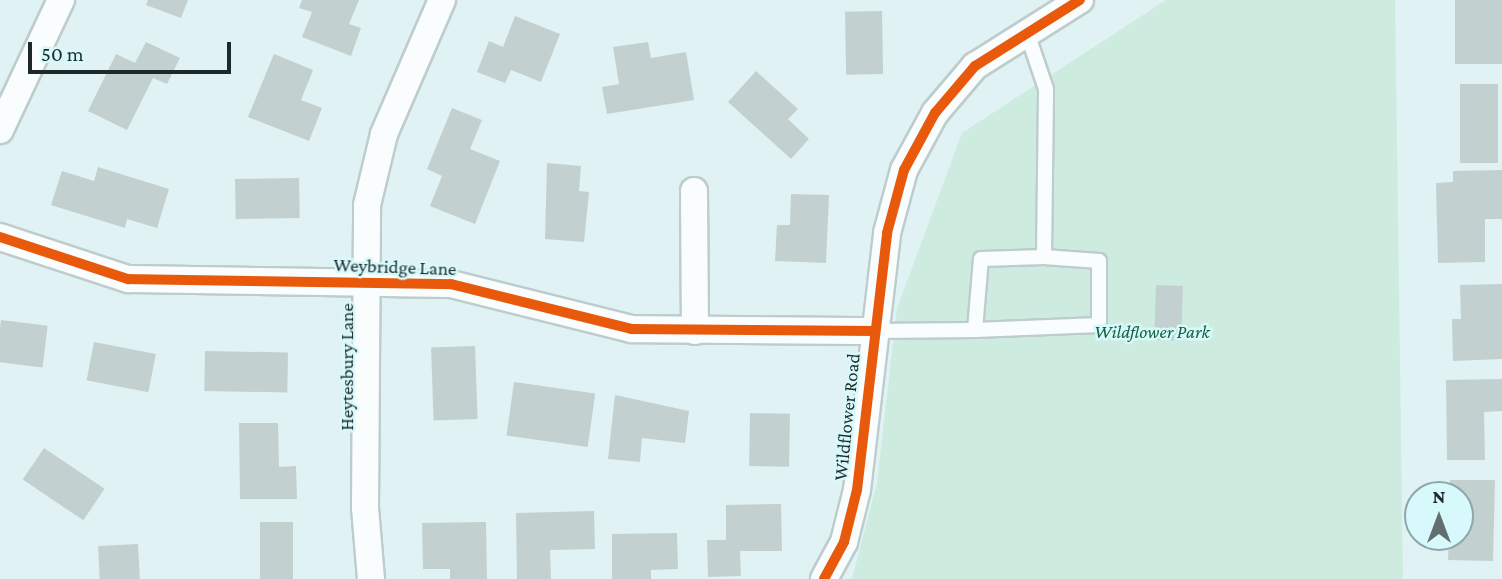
<!DOCTYPE html>
<style>
body{margin:0}
#map{position:relative;width:1502px;height:579px;overflow:hidden;background:#e0f2f3;font-family:"Crimson Pro",serif}
div>[style]{position:absolute}
[style*='--x']{left:calc(var(--x)*1px);top:calc(var(--y)*1px);width:calc(var(--w)*1px);rotate:calc(var(--a)*1deg)}
.green>*{inset:0;background:#cdecdf}
.building>*{inset:0;background:#c3d0d0;transform-origin:0 0}
.roads{filter:drop-shadow(2px 0 #bdcccd) drop-shadow(-2px 0 #bdcccd) drop-shadow(0 2px #bdcccd) drop-shadow(0 -2px #bdcccd)}
.service>*{height:14px;margin:-7px;padding:0 7px;transform-origin:7px;border-radius:7px;background:#fafdfd}
.minor>*{height:26px;margin:-13px;padding:0 13px;transform-origin:13px;border-radius:13px;background:#fafdfd}
.cycleway>*{height:10px;margin:-5px;padding:0 5px;transform-origin:5px;border-radius:5px;background:#e8590c}
span{translate:-50% -50%;white-space:nowrap;text-align:center;line-height:1.15;-webkit-text-stroke:5px #d8f9fb;paint-order:stroke}
.street-label{font-size:19px;color:#1d292a}
.park-label{font-size:19px;color:#15623f;font-style:italic}
.north{position:absolute;left:1404px;top:481px;width:70px;height:70px;box-sizing:border-box;background:#d8f9fb;border:2px solid #8da6a7;border-radius:50%;rotate:0deg;font-size:19px;font-weight:700;line-height:28px;text-align:center;color:#1d292a}
.north::after{content:'';display:block;margin:auto;width:24px;height:32px;background:#616f70;clip-path:polygon(50% 0,100% 100%,50% 72%,0 100%)}
.scale{position:absolute;left:28px;top:42px;width:203px;height:32px;box-sizing:border-box;border:4px solid #1d292a;border-top:0;padding-left:9px;font-size:21px;line-height:24px;white-space:nowrap;color:#1d292a;-webkit-text-stroke:5px #d8f9fb;paint-order:stroke}
</style>
<div id="map">
<div class="green">
<div style="clip-path:polygon(1166px 0,1395px 0,1403px 579px,852px 579px,877px 483px,897px 308px,962px 133px)"></div>
</div>
<div class="building">
<div style="clip-path:polygon(148px 0,188px 0,181px 18px,146px 5px)"></div>
<div style="clip-path:polygon(302px 0,359px 0,349px 24px,361px 28px,351px 56px,302px 37px,312px 12px,299px 8px)"></div>
<div style="left:1455px;top:0;width:47px;height:64px"></div>
<div style="left:882px;top:11px;width:63px;height:37px;rotate:89deg"></div>
<div style="clip-path:polygon(515px 16px,560px 34px,541px 82px,511px 70px,505px 83px,477px 72px,489px 41px,503px 47px)"></div>
<div style="clip-path:polygon(146px 42px,180px 58px,167px 84px,153px 78px,127px 130px,88px 111px,116px 54px,135px 63px)"></div>
<div style="clip-path:polygon(648px 42px,651px 58px,686px 52px,694px 100px,607px 114px,602px 87px,619px 84px,613px 47px)"></div>
<div style="clip-path:polygon(274px 54px,313px 70px,301px 100px,322px 108px,309px 141px,248px 117px)"></div>
<div style="clip-path:polygon(756px 71px,798px 109px,788px 119px,809px 139px,791px 159px,728px 102px)"></div>
<div style="left:1460px;top:84px;width:38px;height:79px"></div>
<div style="clip-path:polygon(452px 108px,482px 120px,470px 149px,500px 161px,475px 224px,430px 206px,442px 176px,427px 169px)"></div>
<div style="clip-path:polygon(547px 163px,581px 166px,579px 191px,589px 192px,584px 242px,545px 239px)"></div>
<div style="clip-path:polygon(98px 167px,169px 189px,157px 228px,127px 219px,125px 228px,51px 205px,62px 171px,94px 181px)"></div>
<div style="clip-path:polygon(1502px 170px,1502px 219px,1485px 219px,1485px 262px,1438px 263px,1436px 183px,1453px 182px,1453px 171px)"></div>
<div style="left:299px;top:178px;width:40px;height:64px;rotate:89deg"></div>
<div style="clip-path:polygon(791px 194px,829px 195px,826px 263px,775px 261px,777px 225px,790px 225px)"></div>
<div style="clip-path:polygon(1502px 284px,1502px 359px,1453px 361px,1452px 319px,1461px 319px,1460px 285px)"></div>
<div style="left:1156px;top:285px;width:27px;height:55px;rotate:2deg"></div>
<div style="left:1px;top:320px;width:47px;height:42px;rotate:7deg"></div>
<div style="left:94px;top:342px;width:63px;height:39px;rotate:11deg"></div>
<div style="left:475px;top:346px;width:73px;height:44px;rotate:88deg"></div>
<div style="left:205px;top:351px;width:83px;height:40px;rotate:1deg"></div>
<div style="clip-path:polygon(1502px 379px,1502px 411px,1484px 412px,1485px 460px,1447px 460px,1446px 380px)"></div>
<div style="left:514px;top:382px;width:82px;height:54px;rotate:8deg"></div>
<div style="clip-path:polygon(615px 395px,689px 411px,685px 443px,642px 438px,640px 462px,608px 459px)"></div>
<div style="left:750px;top:413px;width:40px;height:53px;rotate:1deg"></div>
<div style="clip-path:polygon(239px 423px,278px 423px,279px 467px,296px 466px,297px 499px,240px 499px)"></div>
<div style="left:44px;top:448px;width:73px;height:38px;rotate:34deg"></div>
<div style="clip-path:polygon(1450px 480px,1495px 480px,1493px 561px,1448px 560px,1449px 537px,1460px 537px,1460px 495px,1449px 495px)"></div>
<div style="clip-path:polygon(781px 504px,782px 551px,740px 551px,741px 576px,708px 577px,707px 540px,726px 540px,726px 505px)"></div>
<div style="clip-path:polygon(594px 511px,595px 549px,550px 550px,551px 579px,517px 579px,516px 513px)"></div>
<div style="left:260px;top:522px;width:33px;height:57px"></div>
<div style="clip-path:polygon(486px 522px,487px 579px,450px 579px,450px 569px,423px 569px,422px 523px)"></div>
<div style="clip-path:polygon(677px 533px,678px 569px,651px 570px,651px 579px,612px 579px,612px 534px)"></div>
<div style="left:138px;top:544px;width:35px;height:40px;rotate:87deg"></div>
</div>
<div class="roads">
<div class="service">
<div style="--x:975;--y:330;--w:124;--a:-2.3"></div>
<div style="--x:1099;--y:325;--w:64;--a:-90"></div>
<div style="--x:1099;--y:261;--w:55;--a:-175.8"></div>
<div style="--x:874;--y:331;--w:101;--a:-0.6"></div>
<div style="--x:975;--y:330;--w:71;--a:-85.2"></div>
<div style="--x:981;--y:259;--w:63;--a:-1.8"></div>
<div style="--x:1044;--y:257;--w:168;--a:-89.3"></div>
<div style="--x:1046;--y:89;--w:62;--a:-108.7"></div>
</div>
<div class="minor">
<div style="--x:0;--y:130;--w:144;--a:-64.9"></div>
<div style="--x:694;--y:191;--w:140;--a:89.6"></div>
<div style="--x:0;--y:237;--w:135;--a:18.2"></div>
<div style="--x:128;--y:279;--w:323;--a:0.9"></div>
<div style="--x:451;--y:284;--w:186;--a:14"></div>
<div style="--x:631;--y:329;--w:243;--a:0.5"></div>
<div style="--x:371;--y:579;--w:72;--a:-94.8"></div>
<div style="--x:365;--y:507;--w:302;--a:-89.6"></div>
<div style="--x:367;--y:205;--w:73;--a:-76.5"></div>
<div style="--x:384;--y:134;--w:146;--a:-66.6"></div>
<div style="--x:824;--y:579;--w:42;--a:-61.6"></div>
<div style="--x:844;--y:542;--w:54;--a:-76"></div>
<div style="--x:857;--y:490;--w:259;--a:-83.3"></div>
<div style="--x:887;--y:233;--w:65;--a:-74.9"></div>
<div style="--x:904;--y:170;--w:65;--a:-61.5"></div>
<div style="--x:935;--y:113;--w:62;--a:-49.6"></div>
<div style="--x:975;--y:66;--w:124;--a:-32.2"></div>
</div>
</div>
<div class="cycleway">
<div style="--x:0;--y:237;--w:135;--a:18.2"></div>
<div style="--x:128;--y:279;--w:323;--a:0.9"></div>
<div style="--x:451;--y:284;--w:186;--a:14"></div>
<div style="--x:631;--y:329;--w:243;--a:0.5"></div>
<div style="--x:824;--y:579;--w:42;--a:-61.6"></div>
<div style="--x:844;--y:542;--w:54;--a:-76"></div>
<div style="--x:857;--y:490;--w:259;--a:-83.3"></div>
<div style="--x:887;--y:233;--w:65;--a:-74.9"></div>
<div style="--x:904;--y:170;--w:65;--a:-61.5"></div>
<div style="--x:935;--y:113;--w:62;--a:-49.6"></div>
<div style="--x:975;--y:66;--w:124;--a:-32.2"></div>
</div>
<div class="street-label">
<span style="left:395px;top:267px;rotate:2deg">Weybridge Lane</span>
<span style="left:347px;top:367px;rotate:-90deg">Heytesbury Lane</span>
<span style="left:847px;top:417px;rotate:-84deg">Wildflower Road</span>
</div>
<div class="park-label">
<span style="left:1152px;top:332px">Wildflower Park</span>
</div>
<div class="north">N</div>
<div class="scale">50 m</div>
</div>
